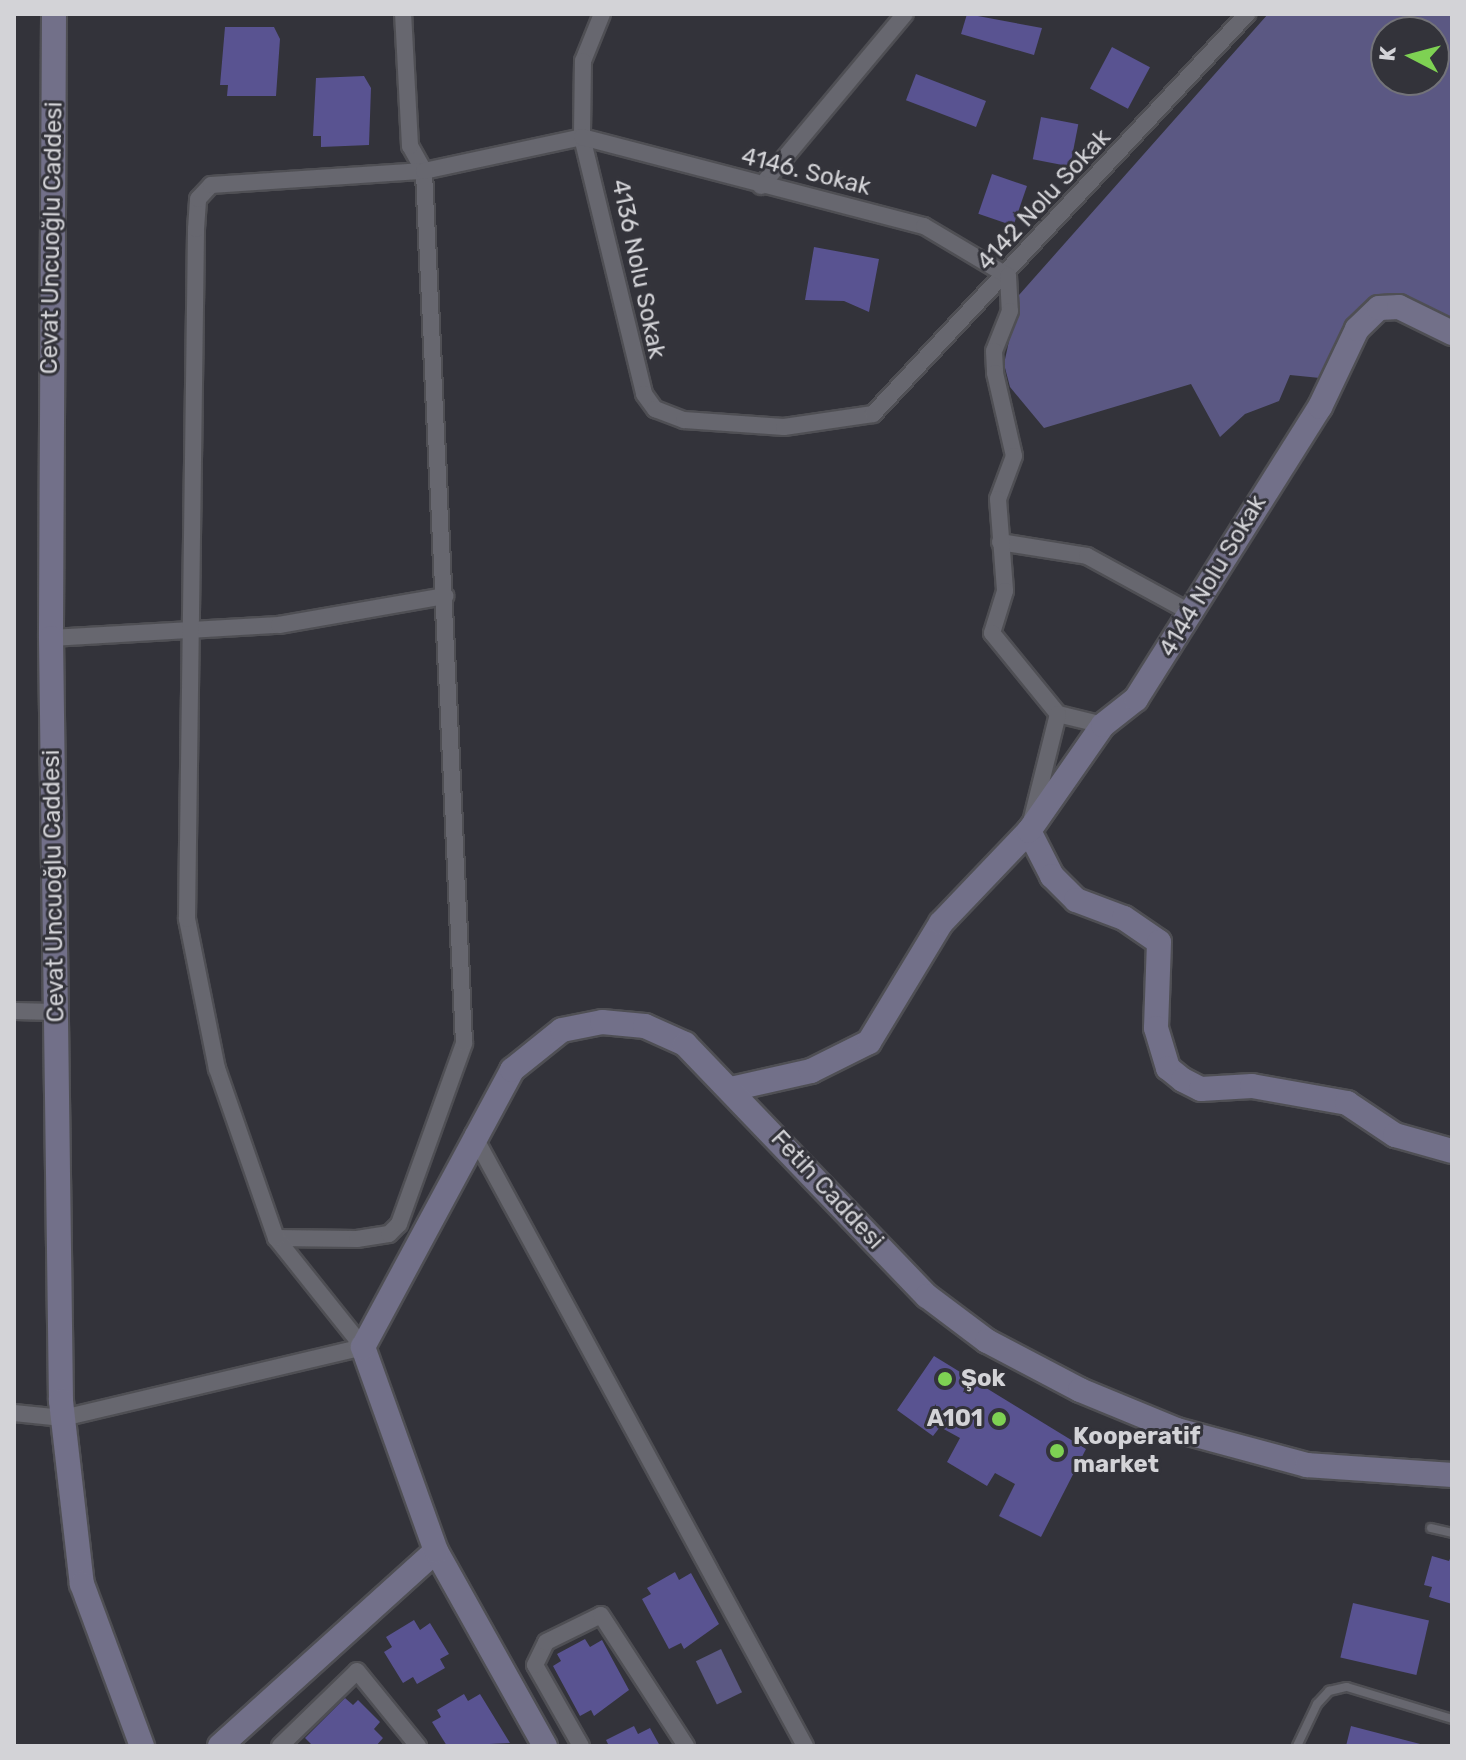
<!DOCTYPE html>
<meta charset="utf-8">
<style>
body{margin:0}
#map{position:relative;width:1466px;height:1760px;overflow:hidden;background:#33333a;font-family:Rubik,sans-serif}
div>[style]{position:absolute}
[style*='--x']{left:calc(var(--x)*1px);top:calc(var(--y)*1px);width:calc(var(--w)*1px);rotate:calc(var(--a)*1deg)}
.green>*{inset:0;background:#5b5883;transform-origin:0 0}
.building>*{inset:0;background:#595391;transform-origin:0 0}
.roads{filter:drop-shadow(2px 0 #4f4f54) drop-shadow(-2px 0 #4f4f54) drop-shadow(0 2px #4f4f54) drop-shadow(0 -2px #4f4f54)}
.lane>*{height:8px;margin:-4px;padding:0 4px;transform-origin:4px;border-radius:4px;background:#67676f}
.street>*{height:16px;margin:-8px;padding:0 8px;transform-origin:8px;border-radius:8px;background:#67676f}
.secondary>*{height:24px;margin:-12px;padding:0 12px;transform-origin:12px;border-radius:12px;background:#727089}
.dots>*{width:22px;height:22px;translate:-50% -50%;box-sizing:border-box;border:4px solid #33333a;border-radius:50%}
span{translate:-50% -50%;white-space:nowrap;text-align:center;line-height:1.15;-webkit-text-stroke:6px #33333a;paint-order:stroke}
.street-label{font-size:24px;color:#d3d3d7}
.poi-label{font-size:24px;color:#d3d3d7;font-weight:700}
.left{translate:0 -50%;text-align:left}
.right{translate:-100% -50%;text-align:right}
.frame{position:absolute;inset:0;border:16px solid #d3d3d7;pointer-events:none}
.north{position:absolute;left:1370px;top:16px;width:80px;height:80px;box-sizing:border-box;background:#33333a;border:2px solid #737379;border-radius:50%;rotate:276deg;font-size:22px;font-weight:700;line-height:32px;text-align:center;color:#d3d3d7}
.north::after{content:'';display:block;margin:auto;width:28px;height:36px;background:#7ed153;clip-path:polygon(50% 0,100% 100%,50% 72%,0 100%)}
</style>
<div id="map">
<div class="green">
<div style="clip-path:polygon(evenodd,1268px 14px,1452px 14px,1452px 327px,1402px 304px,1333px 358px,1320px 378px,1290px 375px,1279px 401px,1245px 414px,1220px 437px,1191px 384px,1044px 428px,1010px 387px,1004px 364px,1019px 295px,1268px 14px,1386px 32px,1434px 32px,1434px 80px,1386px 80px,1386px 32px)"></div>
<div style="left:721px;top:1649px;width:48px;height:28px;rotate:64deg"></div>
</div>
<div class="building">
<div style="clip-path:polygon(967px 14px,1042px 28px,1034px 55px,961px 34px)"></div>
<div style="clip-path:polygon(225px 27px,274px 27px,280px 39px,276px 96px,227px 96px,228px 85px,220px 85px)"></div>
<div style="left:1112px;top:47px;width:43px;height:47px;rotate:28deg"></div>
<div style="left:916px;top:74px;width:75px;height:28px;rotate:21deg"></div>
<div style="clip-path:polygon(364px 76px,371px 88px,369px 145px,321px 147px,321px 136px,313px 136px,316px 78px)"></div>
<div style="left:1041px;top:117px;width:38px;height:43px;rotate:11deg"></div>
<div style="left:992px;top:174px;width:37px;height:42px;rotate:19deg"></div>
<div style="clip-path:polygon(814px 247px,879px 259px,869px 312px,844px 301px,805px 300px)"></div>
<div style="clip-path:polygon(934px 1356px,1086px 1449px,1041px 1537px,999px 1516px,1015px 1484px,995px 1473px,987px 1486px,947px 1462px,960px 1438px,940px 1427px,933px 1436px,897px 1410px)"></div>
<div style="clip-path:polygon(1452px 1554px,1452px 1604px,1429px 1597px,1432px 1587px,1424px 1585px,1432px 1556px,1449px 1561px)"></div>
<div style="clip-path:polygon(675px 1572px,679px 1580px,691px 1573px,719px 1624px,684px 1649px,681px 1643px,669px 1649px,642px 1599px,651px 1594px,647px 1588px)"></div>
<div style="left:1353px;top:1603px;width:78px;height:56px;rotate:13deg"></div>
<div style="clip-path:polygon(414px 1620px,420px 1630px,430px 1623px,449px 1654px,440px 1659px,445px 1668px,417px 1684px,413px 1677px,403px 1683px,384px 1652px,392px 1647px,386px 1637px)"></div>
<div style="clip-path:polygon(585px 1639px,590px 1647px,602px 1640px,629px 1690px,594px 1716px,591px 1710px,580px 1716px,553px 1666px,561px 1661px,557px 1654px)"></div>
<div style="clip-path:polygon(464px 1694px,468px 1701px,480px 1694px,510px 1743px,447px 1746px,432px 1722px,441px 1717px,437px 1710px)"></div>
<div style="clip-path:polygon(345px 1698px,353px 1705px,358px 1700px,380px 1722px,374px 1729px,383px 1738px,376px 1746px,313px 1746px,305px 1738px)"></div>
<div style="clip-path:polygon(634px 1726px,638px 1734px,650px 1728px,660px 1746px,609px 1746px,606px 1740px)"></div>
<div style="clip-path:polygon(1351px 1726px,1424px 1745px,1424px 1746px,1346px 1746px)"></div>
</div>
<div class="roads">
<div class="lane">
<div style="--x:1431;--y:1528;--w:22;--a:13"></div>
<div style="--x:1297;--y:1746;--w:47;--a:-64.5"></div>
<div style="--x:1317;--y:1704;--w:18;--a:-47"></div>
<div style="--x:1329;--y:1691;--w:18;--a:-13"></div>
<div style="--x:1347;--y:1687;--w:110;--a:16.9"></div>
</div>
<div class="street">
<div style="--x:602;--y:14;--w:51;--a:112"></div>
<div style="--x:583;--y:61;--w:76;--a:90.8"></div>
<div style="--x:582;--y:137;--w:264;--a:76.4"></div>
<div style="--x:644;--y:394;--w:19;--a:54"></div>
<div style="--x:655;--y:409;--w:31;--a:21"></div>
<div style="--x:684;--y:420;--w:100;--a:4"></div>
<div style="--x:784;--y:427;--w:90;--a:-8.3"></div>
<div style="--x:873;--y:414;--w:548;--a:-46.92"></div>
<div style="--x:761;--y:186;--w:224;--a:-50.1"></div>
<div style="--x:1000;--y:542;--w:88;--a:9.1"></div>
<div style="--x:1087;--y:556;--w:121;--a:28.7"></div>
<div style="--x:51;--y:638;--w:228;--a:-3.3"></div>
<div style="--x:279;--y:625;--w:169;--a:-9.9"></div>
<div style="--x:1058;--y:714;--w:46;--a:13.7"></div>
<div style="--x:14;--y:1011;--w:41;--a:1.4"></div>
<div style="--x:473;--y:1134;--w:696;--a:61.52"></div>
<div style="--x:276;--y:1238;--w:81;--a:0.7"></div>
<div style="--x:357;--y:1239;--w:32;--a:-9"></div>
<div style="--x:389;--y:1234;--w:14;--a:-45"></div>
<div style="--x:399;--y:1224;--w:192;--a:-70.2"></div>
<div style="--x:464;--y:1043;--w:873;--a:-92.63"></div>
<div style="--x:424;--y:171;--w:29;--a:-119"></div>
<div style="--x:410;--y:146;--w:132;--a:-93"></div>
<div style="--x:14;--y:1413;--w:49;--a:5.8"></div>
<div style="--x:63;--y:1418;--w:308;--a:-13.3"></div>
<div style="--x:363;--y:1347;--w:139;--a:-128.6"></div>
<div style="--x:276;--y:1238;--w:179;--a:-109.2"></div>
<div style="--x:217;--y:1069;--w:153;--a:-101.3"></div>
<div style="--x:187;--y:919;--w:690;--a:-89.25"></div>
<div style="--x:196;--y:229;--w:30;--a:-86"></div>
<div style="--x:198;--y:199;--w:19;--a:-47"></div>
<div style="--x:211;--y:185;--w:213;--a:-3.8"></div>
<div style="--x:424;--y:171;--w:162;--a:-12.1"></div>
<div style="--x:582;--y:137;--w:353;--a:14.6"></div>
<div style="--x:924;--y:226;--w:98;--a:30.8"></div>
<div style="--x:1008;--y:276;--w:35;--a:87"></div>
<div style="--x:1010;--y:311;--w:43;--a:111.8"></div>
<div style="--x:994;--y:351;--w:22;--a:87"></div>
<div style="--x:995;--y:373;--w:85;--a:77.1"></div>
<div style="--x:1014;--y:456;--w:46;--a:110.4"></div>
<div style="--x:998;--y:499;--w:92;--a:85.6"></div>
<div style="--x:1005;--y:591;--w:44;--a:107.2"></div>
<div style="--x:992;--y:633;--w:104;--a:50.8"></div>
<div style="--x:1058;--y:714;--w:111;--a:104"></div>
<div style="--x:280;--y:1746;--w:107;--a:-44.2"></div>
<div style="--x:357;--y:1671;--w:97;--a:50.9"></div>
<div style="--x:581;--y:1746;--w:93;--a:-119.6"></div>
<div style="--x:535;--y:1665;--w:25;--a:-64"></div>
<div style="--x:546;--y:1642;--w:61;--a:-26.1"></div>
<div style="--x:601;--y:1615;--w:156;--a:57"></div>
</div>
<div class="secondary">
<div style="--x:54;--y:14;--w:624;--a:90.28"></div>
<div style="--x:51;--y:638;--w:763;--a:89.25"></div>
<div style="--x:61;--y:1401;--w:184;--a:83.5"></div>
<div style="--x:82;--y:1584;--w:173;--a:69.7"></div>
<div style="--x:1029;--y:831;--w:51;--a:62.9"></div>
<div style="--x:1052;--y:876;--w:34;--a:45"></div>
<div style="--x:1076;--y:900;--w:51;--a:20.6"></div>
<div style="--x:1124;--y:918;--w:42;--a:34.4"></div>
<div style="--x:1159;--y:942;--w:86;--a:92"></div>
<div style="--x:1156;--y:1028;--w:42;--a:73.3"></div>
<div style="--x:1168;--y:1068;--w:19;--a:39"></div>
<div style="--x:1183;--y:1080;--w:20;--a:27"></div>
<div style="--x:1201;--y:1089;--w:51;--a:-3.4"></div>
<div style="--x:1252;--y:1086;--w:97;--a:10.1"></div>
<div style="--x:1347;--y:1103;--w:58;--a:33.7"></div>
<div style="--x:1395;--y:1135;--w:59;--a:15.7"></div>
<div style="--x:731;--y:1089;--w:82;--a:-12.7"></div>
<div style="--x:811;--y:1071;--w:65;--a:-26.6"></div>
<div style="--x:869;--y:1042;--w:139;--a:-58.8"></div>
<div style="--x:941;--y:923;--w:127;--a:-46.3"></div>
<div style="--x:1029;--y:831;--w:129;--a:-55.1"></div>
<div style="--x:1103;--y:725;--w:42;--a:-38.2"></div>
<div style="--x:1136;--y:699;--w:345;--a:-57.8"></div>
<div style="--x:1320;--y:407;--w:86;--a:-64.6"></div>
<div style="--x:1357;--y:329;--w:30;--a:-44"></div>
<div style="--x:1379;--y:308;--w:20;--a:-3"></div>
<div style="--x:1399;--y:307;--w:59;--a:26.1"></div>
<div style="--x:220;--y:1746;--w:291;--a:-42.1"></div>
<div style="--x:545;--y:1746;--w:223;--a:-119.2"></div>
<div style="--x:436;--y:1551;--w:217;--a:-109.7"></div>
<div style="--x:363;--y:1347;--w:315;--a:-61.7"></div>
<div style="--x:512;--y:1070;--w:64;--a:-38.7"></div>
<div style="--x:562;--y:1030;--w:41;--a:-11.3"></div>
<div style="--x:602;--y:1022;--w:43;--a:5.3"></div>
<div style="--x:645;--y:1026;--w:44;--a:24.2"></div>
<div style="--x:685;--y:1044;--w:349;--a:46.2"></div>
<div style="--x:927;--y:1296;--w:75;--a:36.9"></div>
<div style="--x:987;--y:1341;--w:105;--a:27.8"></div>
<div style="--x:1080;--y:1390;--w:105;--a:22.4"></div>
<div style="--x:1177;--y:1430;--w:135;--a:15.1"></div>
<div style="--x:1307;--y:1465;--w:145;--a:3.9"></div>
</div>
</div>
<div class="dots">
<div style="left:945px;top:1379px;background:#7ed153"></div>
<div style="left:999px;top:1419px;background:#7ed153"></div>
<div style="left:1057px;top:1451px;background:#7ed153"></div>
</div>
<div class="street-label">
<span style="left:806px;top:172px;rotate:14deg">4146. Sokak</span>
<span style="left:1044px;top:200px;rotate:-47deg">4142 Nolu Sokak</span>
<span style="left:52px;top:238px;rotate:-89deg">Cevat Uncuoğlu Caddesi</span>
<span style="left:638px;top:269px;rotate:78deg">4136 Nolu Sokak</span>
<span style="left:1213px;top:576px;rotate:-59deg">4144 Nolu Sokak</span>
<span style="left:54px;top:886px;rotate:-91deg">Cevat Uncuoğlu Caddesi</span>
<span style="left:827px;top:1190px;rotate:47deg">Fetih Caddesi</span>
</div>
<div class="poi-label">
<span class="left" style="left:961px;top:1379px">Şok</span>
<span class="right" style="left:983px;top:1419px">A101</span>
<span class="left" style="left:1073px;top:1451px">Kooperatif<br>market</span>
</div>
<div class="frame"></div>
<div class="north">K</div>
</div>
